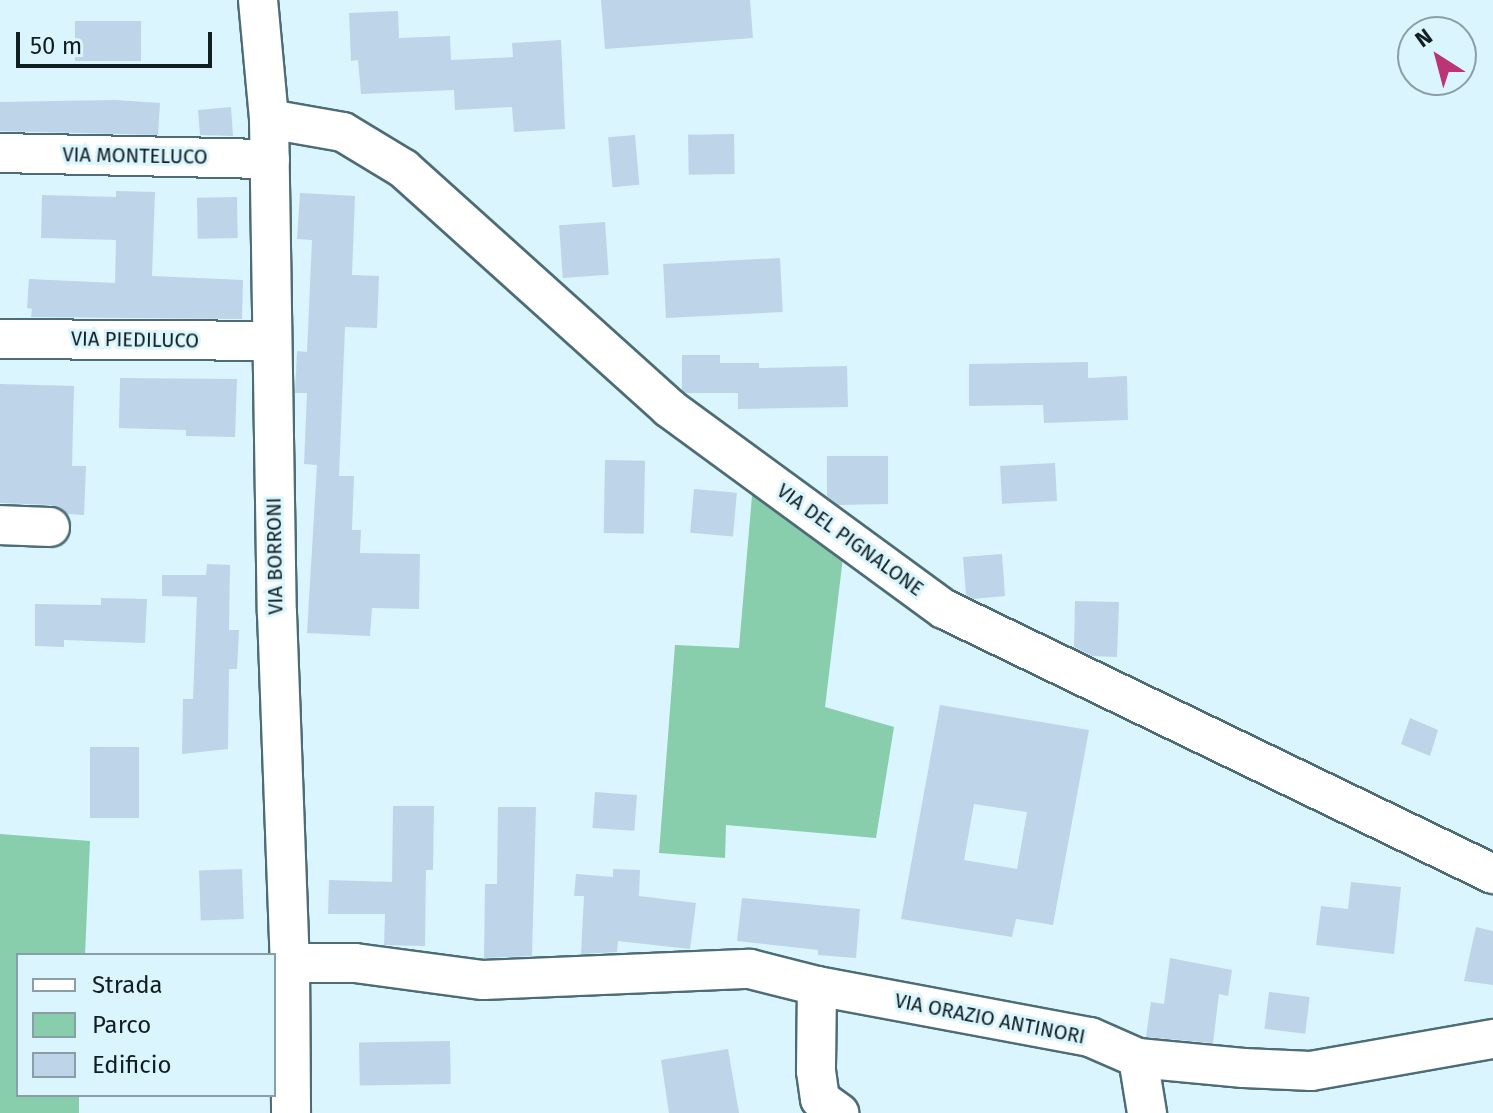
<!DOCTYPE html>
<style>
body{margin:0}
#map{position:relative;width:1493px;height:1113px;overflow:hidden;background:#daf5fd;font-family:"Fira Sans",sans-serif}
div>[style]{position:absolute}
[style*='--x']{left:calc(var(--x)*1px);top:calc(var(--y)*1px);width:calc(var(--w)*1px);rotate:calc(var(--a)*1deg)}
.green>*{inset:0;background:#88cdac}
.building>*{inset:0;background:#bed5e9;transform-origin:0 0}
.roads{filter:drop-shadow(2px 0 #4e6c75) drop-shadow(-2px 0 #4e6c75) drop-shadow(0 2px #4e6c75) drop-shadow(0 -2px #4e6c75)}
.minor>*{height:38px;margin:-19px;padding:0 19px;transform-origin:19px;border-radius:19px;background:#fff}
span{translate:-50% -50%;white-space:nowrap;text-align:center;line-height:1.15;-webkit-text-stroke:6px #daf5fd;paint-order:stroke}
.street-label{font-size:20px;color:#121f22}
.legend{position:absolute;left:16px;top:953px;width:260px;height:144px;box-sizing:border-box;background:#daf5fd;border:2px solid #8a9fa5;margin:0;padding:10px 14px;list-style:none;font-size:24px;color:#121f22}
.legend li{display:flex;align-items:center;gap:16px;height:40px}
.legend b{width:40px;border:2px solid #8a9fa5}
.north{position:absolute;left:1397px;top:16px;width:80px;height:80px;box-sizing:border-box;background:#daf5fd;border:2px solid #8a9fa5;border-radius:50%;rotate:324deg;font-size:22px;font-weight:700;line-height:32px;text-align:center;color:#121f22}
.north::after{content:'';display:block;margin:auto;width:28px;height:36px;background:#bb3475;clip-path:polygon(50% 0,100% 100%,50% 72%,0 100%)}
.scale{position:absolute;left:16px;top:32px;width:196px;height:36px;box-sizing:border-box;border:4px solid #121f22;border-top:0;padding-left:10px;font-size:24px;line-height:28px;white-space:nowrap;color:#121f22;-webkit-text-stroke:6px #daf5fd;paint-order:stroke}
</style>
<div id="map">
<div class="green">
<div style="clip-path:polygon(753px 484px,844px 549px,825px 707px,894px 727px,876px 838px,726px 825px,725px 858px,659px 853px,675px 645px,739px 648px)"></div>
<div style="clip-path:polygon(0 834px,90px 841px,85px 955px,18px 955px,18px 1095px,79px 1095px,79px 1113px,0 1113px)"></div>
</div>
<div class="building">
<div style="clip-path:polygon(601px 0,750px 0,753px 38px,605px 49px)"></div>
<div style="clip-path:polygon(398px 11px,399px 38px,450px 36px,451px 60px,513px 57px,512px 43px,561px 40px,565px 129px,514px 132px,512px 107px,455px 110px,454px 90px,361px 94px,358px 60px,351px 61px,349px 13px)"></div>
<div style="left:75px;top:21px;width:66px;height:40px"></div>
<div style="clip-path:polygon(115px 100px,160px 103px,158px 135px,0 131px,0 102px)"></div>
<div style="clip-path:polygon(231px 107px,233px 136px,200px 135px,198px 110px)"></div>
<div style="left:734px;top:134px;width:40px;height:46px;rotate:89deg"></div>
<div style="left:635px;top:135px;width:50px;height:27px;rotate:85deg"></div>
<div style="clip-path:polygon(116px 191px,155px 192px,152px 276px,243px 280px,242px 319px,31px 317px,32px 309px,27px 308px,29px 279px,115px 283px,116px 240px,41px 238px,42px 195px,116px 197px)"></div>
<div style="clip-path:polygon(300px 193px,355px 196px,352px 275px,379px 276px,377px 328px,345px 327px,339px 476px,354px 476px,352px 530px,361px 530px,360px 553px,420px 554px,419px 609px,372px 608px,370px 636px,307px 633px,317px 465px,304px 464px,307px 393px,295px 393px,297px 351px,307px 352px,312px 240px,297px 239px)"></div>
<div style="left:237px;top:197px;width:41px;height:40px;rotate:89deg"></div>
<div style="left:605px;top:222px;width:53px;height:46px;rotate:86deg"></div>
<div style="left:780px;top:258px;width:54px;height:117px;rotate:87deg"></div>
<div style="clip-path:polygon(682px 355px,720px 355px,720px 363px,759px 363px,759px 368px,847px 366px,848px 407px,738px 409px,738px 393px,686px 393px,682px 390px)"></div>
<div style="clip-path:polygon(1088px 362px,1088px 378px,1127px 376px,1128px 420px,1044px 423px,1043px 405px,969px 406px,969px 364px)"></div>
<div style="clip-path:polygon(120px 378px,237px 379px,235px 437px,186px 436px,186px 430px,119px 428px)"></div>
<div style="clip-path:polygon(0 384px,74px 386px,72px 466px,86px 466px,84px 515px,67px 514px,51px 505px,0 503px)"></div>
<div style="clip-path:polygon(827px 456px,888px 456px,888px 504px,838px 505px,827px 496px)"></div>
<div style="left:605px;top:460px;width:40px;height:73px;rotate:1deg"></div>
<div style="left:1055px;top:463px;width:38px;height:55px;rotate:87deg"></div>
<div style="left:694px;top:489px;width:43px;height:44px;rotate:5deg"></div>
<div style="clip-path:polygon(1002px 554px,1005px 596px,973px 599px,966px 595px,963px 557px)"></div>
<div style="clip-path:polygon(207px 564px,230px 565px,229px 630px,239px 630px,237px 669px,229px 669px,228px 749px,182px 754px,183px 699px,193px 699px,197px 597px,162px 596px,162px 575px,206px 575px)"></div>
<div style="clip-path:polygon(101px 598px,147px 599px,145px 643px,64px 640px,64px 647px,35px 646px,35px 604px,101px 605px)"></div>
<div style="clip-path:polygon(1075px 601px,1119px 602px,1117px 657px,1092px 656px,1074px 647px)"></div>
<div style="clip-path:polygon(evenodd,940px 705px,1089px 730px,1053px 925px,1016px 919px,1012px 937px,901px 919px,940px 705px,974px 804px,1027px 812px,1017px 869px,964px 860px,974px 804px)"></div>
<div style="clip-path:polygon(1410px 718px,1438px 730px,1430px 756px,1401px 744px)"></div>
<div style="left:90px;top:747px;width:49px;height:71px"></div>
<div style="left:595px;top:792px;width:42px;height:36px;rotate:4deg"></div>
<div style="clip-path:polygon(393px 806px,434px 806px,433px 870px,426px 870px,425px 946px,384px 945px,385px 914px,328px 914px,329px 880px,392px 882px)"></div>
<div style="clip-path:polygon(498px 807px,536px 807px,532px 956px,484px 958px,485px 884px,497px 884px)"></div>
<div style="left:242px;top:869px;width:50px;height:43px;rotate:88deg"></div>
<div style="clip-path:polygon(613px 869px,640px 870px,639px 896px,696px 903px,690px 949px,618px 941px,617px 952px,581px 954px,584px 896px,574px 896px,576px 874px,613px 877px)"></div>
<div style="clip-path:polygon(1351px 882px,1401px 887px,1394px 954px,1316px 945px,1321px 906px,1348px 909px)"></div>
<div style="clip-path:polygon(742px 898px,860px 909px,856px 958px,818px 955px,818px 950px,737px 941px)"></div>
<div style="clip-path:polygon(1476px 927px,1493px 931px,1493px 985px,1464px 981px)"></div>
<div style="clip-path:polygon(1170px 958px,1232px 970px,1228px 996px,1219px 994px,1213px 1043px,1146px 1037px,1151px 1002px,1164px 1004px)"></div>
<div style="left:1269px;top:992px;width:41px;height:37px;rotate:7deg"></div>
<div style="left:450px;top:1041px;width:43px;height:91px;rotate:89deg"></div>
<div style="clip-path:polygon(728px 1049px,739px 1113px,669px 1113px,661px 1060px)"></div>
</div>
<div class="roads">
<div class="minor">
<div style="--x:258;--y:0;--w:120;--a:84.7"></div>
<div style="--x:269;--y:119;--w:494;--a:89.1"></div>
<div style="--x:277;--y:613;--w:350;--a:87.9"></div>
<div style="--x:290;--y:963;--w:150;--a:89.6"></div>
<div style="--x:269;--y:119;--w:75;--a:10"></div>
<div style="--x:343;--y:132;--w:71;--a:31.2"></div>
<div style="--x:404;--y:169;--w:357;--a:42"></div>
<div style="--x:669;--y:408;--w:341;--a:36.2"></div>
<div style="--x:944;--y:609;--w:610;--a:25.77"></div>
<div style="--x:0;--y:153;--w:270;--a:1.3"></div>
<div style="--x:0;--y:339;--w:271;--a:0.4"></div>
<div style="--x:0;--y:525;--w:50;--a:2.3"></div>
<div style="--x:290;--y:963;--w:65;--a:0"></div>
<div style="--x:355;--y:963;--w:129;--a:7.6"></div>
<div style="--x:483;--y:980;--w:267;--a:-2.4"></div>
<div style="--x:750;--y:969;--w:69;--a:14.2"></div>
<div style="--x:817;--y:986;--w:278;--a:10.6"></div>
<div style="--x:1090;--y:1037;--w:52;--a:23.6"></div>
<div style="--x:1138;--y:1058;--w:106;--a:5.4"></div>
<div style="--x:1244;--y:1068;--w:67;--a:2.6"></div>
<div style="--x:1311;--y:1071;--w:185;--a:-10"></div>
<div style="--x:817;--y:986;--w:85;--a:90.7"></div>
<div style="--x:816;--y:1071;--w:28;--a:82"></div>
<div style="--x:820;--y:1099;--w:24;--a:36"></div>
<div style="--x:1138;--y:1058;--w:56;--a:80.7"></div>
</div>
</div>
<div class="street-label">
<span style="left:135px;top:156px;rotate:1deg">VIA MONTELUCO</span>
<span style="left:135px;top:340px;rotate:1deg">VIA PIEDILUCO</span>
<span style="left:850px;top:540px;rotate:36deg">VIA DEL PIGNALONE</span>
<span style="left:275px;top:556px;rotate:-91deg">VIA BORRONI</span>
<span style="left:990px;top:1019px;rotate:11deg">VIA ORAZIO ANTINORI</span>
</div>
<ul class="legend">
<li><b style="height:10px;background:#fff"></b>Strada</li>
<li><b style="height:22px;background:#88cdac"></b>Parco</li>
<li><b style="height:22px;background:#bed5e9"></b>Edificio</li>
</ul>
<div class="north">N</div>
<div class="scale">50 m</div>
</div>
